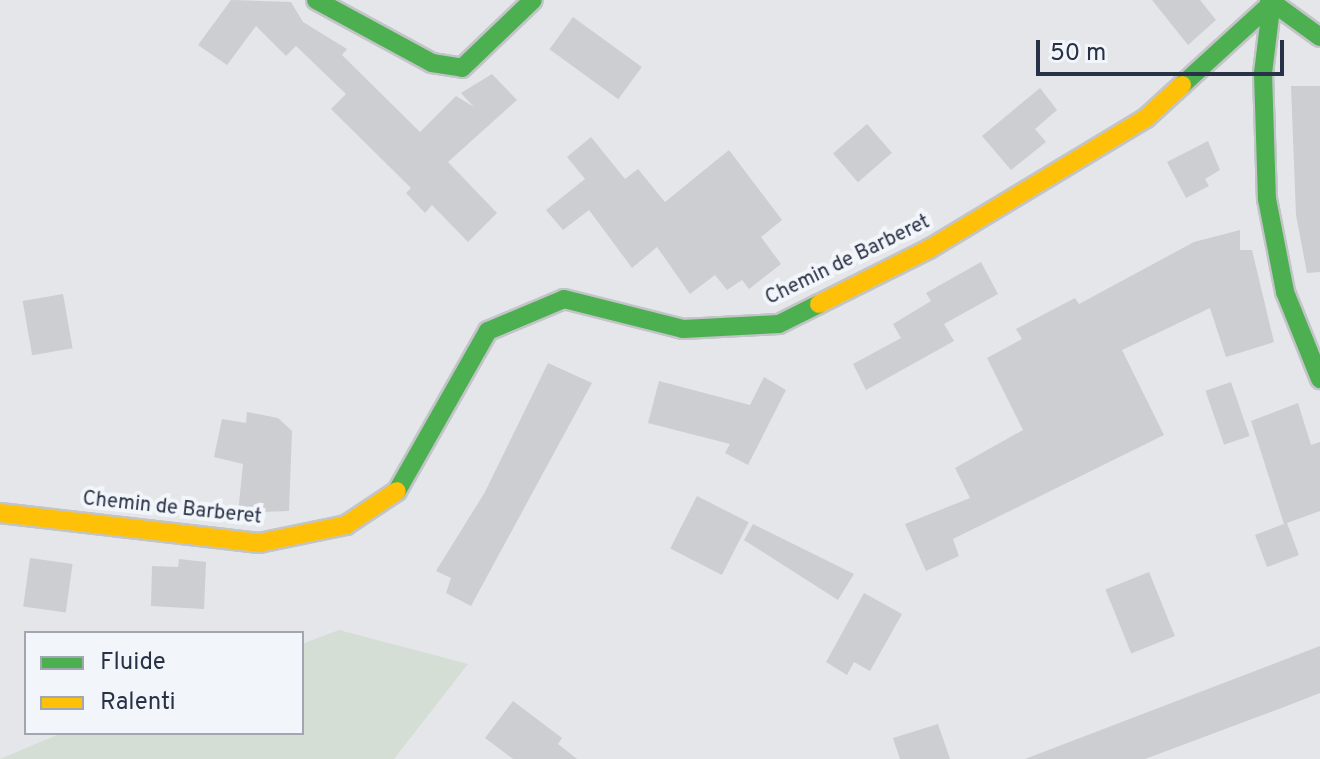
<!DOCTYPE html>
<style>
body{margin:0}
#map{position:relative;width:1320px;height:759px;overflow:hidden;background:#e4e6ea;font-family:Overpass,sans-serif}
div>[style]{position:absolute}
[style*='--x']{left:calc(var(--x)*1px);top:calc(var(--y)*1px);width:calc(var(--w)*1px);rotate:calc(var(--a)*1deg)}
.green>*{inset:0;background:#d4ded4}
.building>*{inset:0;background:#ccced2;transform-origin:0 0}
.roads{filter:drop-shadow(2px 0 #c2c4c8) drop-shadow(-2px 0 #c2c4c8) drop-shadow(0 2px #c2c4c8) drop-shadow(0 -2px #c2c4c8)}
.fast>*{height:18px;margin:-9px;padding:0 9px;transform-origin:9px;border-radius:9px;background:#4caf50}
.slow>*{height:18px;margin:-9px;padding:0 9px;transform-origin:9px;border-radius:9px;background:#ffc107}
span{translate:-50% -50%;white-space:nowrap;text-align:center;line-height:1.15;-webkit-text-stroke:8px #f2f5f9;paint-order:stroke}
.street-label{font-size:20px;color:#283246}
.legend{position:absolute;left:24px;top:631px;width:280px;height:104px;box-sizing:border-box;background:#f2f5f9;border:2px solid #a1a7b1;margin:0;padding:10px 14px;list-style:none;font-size:24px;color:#283246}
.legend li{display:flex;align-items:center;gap:16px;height:40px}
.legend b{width:40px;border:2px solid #a1a7b1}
.scale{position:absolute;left:1036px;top:40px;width:248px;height:36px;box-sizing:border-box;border:4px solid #283246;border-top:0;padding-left:10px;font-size:24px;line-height:28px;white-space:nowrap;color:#283246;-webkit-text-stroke:6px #f2f5f9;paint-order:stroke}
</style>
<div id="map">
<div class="green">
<div style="clip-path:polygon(339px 630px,468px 664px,394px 759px,0 759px,62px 733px,302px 733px,302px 644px)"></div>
</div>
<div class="building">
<div style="clip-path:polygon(231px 0,291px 2px,303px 22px,347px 49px,342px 55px,420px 132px,456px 96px,474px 107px,461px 93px,492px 74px,517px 100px,448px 162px,497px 213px,468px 242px,432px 205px,425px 213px,406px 193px,411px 188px,331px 109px,346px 94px,296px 46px,286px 56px,256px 26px,227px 65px,198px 45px)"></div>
<div style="clip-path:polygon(1152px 0,1200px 0,1216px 20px,1188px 45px)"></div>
<div style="left:573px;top:17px;width:85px;height:40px;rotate:36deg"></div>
<div style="clip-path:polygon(1291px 86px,1320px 86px,1320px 272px,1307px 273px,1296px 215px)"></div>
<div style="clip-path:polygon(1040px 88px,1057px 110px,1035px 129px,1046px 142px,1011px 170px,982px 136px)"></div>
<div style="left:867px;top:124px;width:38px;height:45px;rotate:49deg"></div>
<div style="clip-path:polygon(591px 137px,625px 179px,638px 169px,665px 202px,729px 150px,782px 220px,761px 237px,781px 264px,749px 289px,742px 280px,727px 290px,715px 275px,690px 294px,657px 247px,632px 268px,589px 210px,563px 230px,546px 210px,585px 179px,567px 157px)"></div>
<div style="clip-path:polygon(1208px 141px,1220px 170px,1205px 179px,1209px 186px,1186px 198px,1167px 162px)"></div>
<div style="clip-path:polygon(1240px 230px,1240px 250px,1252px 250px,1274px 342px,1226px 357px,1210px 308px,1122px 350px,1164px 435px,953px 539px,959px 556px,926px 571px,905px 524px,970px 498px,955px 468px,1023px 430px,987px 358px,1022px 339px,1016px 329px,1075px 298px,1079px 304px,1194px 242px)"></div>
<div style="clip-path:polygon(981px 262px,998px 294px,944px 324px,954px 341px,866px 390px,853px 364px,901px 338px,893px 324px,931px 301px,926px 293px)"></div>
<div style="left:63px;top:294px;width:55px;height:41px;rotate:80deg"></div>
<div style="clip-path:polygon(548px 363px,592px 383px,471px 606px,446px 593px,451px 578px,436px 571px,485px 492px)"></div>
<div style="clip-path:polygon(764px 377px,786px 390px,748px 465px,725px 453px,730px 444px,648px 423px,659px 381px,750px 405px)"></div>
<div style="left:1231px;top:382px;width:57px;height:27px;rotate:71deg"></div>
<div style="clip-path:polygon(1298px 403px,1311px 445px,1320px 442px,1320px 511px,1287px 523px,1299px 555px,1267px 567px,1255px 535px,1284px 524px,1251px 421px)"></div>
<div style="clip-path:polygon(247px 412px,278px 418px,292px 431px,289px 511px,238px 513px,243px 464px,214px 457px,222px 419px,246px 423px)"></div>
<div style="left:697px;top:496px;width:58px;height:59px;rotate:27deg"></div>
<div style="clip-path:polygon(753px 524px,854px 574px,838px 600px,744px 540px)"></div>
<div style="left:30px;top:558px;width:43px;height:49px;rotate:8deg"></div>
<div style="clip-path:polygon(179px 559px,206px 562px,204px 609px,151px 606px,152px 566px,178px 567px)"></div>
<div style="left:1149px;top:572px;width:69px;height:47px;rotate:68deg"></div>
<div style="clip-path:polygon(864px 593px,902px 614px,870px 671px,854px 662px,847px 675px,826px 662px)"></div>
<div style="clip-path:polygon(1320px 646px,1320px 693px,1279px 709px,1145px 759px,1025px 759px)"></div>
<div style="clip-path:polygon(513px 701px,562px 738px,558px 744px,577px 759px,513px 759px,485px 738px)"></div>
<div style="clip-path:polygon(938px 724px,950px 759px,900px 759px,893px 738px)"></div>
</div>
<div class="roads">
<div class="fast">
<div style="--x:316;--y:0;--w:132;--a:28.5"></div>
<div style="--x:432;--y:63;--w:30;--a:9"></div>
<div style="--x:462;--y:68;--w:98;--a:-43.8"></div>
<div style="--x:1269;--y:0;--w:63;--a:36"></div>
<div style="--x:1272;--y:0;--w:74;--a:97"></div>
<div style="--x:1263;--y:73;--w:126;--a:88.2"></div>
<div style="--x:1267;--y:199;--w:95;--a:79"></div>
<div style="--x:1285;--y:292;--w:94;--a:68.1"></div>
<div style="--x:1182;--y:85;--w:126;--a:-42.4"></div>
<div style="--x:397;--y:491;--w:184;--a:-60.4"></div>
<div style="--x:488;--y:331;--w:82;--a:-22.8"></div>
<div style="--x:564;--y:299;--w:123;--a:14.1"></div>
<div style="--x:683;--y:329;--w:96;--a:-3"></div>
<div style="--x:779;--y:324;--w:45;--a:-26.6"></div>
</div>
<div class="slow">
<div style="--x:819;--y:304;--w:123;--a:-26.6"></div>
<div style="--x:929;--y:249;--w:253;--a:-31.1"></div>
<div style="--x:1146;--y:118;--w:49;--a:-42.5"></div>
<div style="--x:0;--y:513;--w:261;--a:6.6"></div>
<div style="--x:259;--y:543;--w:89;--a:-11.7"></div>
<div style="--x:346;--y:525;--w:61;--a:-33.7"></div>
</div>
</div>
<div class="street-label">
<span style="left:848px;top:261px;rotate:-26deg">Chemin de Barberet</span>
<span style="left:172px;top:509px;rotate:6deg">Chemin de Barberet</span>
</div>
<ul class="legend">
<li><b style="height:10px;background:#4caf50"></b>Fluide</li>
<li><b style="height:10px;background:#ffc107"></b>Ralenti</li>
</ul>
<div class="scale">50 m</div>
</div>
